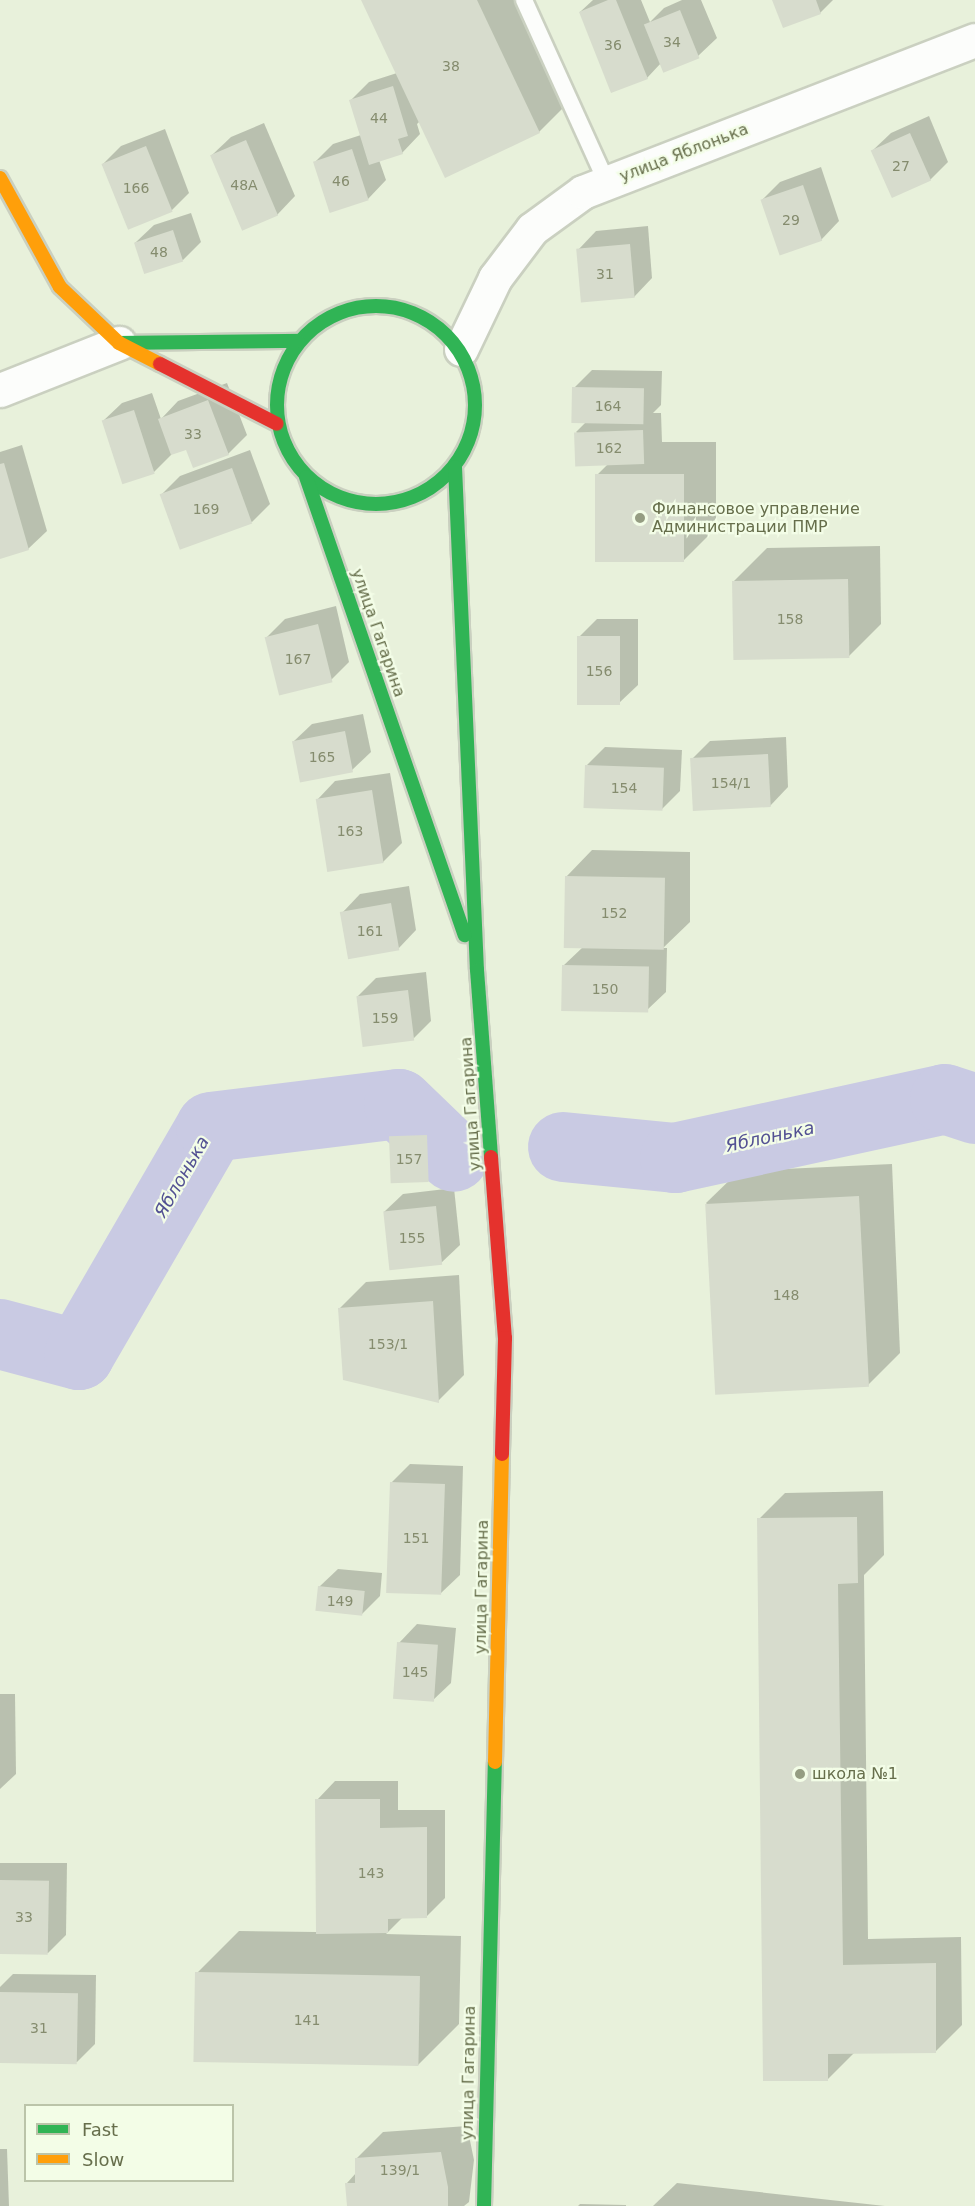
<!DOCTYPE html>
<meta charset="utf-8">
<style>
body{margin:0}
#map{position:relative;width:975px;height:2206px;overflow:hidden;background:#edf3e7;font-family:"DejaVu Sans",sans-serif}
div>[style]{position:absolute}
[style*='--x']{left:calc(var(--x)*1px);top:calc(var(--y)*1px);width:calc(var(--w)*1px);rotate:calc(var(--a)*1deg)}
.residential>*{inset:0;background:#e8f1db}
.shadow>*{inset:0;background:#0003}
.river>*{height:70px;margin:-35px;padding:0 35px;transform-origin:35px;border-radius:35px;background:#c9cae3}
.building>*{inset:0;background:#d7dccd;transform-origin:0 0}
.roads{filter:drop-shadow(2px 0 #cad0c0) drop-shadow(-2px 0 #cad0c0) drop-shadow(0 2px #cad0c0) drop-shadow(0 -2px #cad0c0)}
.lane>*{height:16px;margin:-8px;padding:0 8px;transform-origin:8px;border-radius:8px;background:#fcfdfb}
.street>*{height:33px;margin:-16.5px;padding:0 16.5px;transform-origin:16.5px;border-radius:16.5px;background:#fcfdfb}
.fast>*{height:14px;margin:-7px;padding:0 7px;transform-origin:7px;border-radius:7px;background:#30b455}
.fast>.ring{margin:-7px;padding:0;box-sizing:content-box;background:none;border:14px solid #30b455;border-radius:50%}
.slow>*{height:14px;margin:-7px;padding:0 7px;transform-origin:7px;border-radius:7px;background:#ff9f0a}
.jam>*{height:14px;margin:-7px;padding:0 7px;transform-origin:7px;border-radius:7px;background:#e5322d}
.dots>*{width:16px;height:16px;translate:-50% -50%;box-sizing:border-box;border:3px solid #f3fde7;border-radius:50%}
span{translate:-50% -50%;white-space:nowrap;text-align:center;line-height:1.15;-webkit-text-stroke:4.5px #f3fde7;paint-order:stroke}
.number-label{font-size:14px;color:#858c6e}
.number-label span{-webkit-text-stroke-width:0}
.street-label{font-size:16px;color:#666e4b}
.poi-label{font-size:16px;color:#666e4b}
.left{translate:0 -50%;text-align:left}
.water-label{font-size:18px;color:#535193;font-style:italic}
.legend{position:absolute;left:24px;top:2104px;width:210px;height:78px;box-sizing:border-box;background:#f3fde7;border:2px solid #bbc4a9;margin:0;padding:8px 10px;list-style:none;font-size:18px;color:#666e4b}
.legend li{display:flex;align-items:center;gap:12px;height:30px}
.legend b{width:30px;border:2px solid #bbc4a9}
</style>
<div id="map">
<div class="residential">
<div style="clip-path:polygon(evenodd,0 0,975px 0,975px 2206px,0 2206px,0 0,26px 2106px,232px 2106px,232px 2180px,26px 2180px,26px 2106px)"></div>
</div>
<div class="shadow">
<div style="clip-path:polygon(363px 0,525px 0,572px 99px,539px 132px,420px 121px,417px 124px,420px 134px,402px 153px,379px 160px,386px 180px,368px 199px,314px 163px,333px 144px,361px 135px,351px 100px,369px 82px,397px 73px)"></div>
<div style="clip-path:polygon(593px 0,641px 0,650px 22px,664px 8px,682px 0,701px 0,717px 38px,698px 56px,664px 70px,661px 63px,647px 78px,580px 12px)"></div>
<div style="clip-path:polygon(774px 0,833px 0,820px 13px)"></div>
<div style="clip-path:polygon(929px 116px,948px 162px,930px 180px,872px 151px,891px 133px)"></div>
<div style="clip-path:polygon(264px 123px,295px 196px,277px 215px,212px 155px,231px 137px)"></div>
<div style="clip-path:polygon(165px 129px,189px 193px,171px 211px,102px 165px,121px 146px)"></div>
<div style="clip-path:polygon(821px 167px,839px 221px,821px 240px,762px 200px,780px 182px)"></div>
<div style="clip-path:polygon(191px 213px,201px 242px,183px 260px,135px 243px,154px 225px)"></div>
<div style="clip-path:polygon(648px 226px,652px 278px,634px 297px,578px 250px,596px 231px)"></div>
<div style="clip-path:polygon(592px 370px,662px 371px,661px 405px,653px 413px,661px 413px,662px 442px,716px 442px,716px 528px,683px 561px,597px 475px,609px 463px,576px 432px,586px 422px,574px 388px)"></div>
<div style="clip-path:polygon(227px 383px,247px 435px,228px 454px,194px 466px,187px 448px,172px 454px,154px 472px,103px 421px,122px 403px,152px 393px,161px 419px,178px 401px)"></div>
<div style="clip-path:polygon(22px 445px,47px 531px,28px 549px,0 557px,0 452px)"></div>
<div style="clip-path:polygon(250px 450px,270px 504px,252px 522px,162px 494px,180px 476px)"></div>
<div style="clip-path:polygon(880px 546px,881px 624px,848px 657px,734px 581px,767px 548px)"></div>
<div style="clip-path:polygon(336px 606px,349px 662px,331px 680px,267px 637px,285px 619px)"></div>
<div style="clip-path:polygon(597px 619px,638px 619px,638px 685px,619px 703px,579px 637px)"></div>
<div style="clip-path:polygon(363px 714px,371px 752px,352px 770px,293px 742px,312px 724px)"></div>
<div style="clip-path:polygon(786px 737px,788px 787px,770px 806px,692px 759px,710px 741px)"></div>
<div style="clip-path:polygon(605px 747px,682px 750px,680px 791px,662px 809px,587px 765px)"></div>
<div style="clip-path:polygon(390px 773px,402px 843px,383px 862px,317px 800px,335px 781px)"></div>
<div style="clip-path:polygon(592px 850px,690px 852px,690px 922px,663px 948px,667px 948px,666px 992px,647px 1010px,563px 966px,583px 947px,566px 877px)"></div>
<div style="clip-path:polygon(409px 886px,416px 930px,398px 949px,342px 913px,360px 894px)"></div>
<div style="clip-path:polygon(426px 972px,431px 1021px,413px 1039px,357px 997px,376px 978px)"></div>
<div style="clip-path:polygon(445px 1117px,447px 1162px,428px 1180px,391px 1138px,409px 1119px)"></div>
<div style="clip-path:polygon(892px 1164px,900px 1353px,867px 1386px,706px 1203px,739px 1171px)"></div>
<div style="clip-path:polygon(454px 1188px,460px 1245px,441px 1263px,384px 1212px,403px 1194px)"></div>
<div style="clip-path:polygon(459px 1275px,464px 1375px,438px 1401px,339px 1309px,366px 1282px)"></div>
<div style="clip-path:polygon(410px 1464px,463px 1466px,460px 1575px,441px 1593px,391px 1483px)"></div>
<div style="clip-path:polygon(883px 1491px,884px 1555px,864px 1575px,868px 1939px,961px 1937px,962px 2025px,936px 2051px,855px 2052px,828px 2079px,759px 1519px,785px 1493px)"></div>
<div style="clip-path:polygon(338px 1569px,382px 1573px,380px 1596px,362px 1614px,319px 1587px)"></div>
<div style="clip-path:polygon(417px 1624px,456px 1628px,451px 1683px,432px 1701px,399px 1643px)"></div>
<div style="clip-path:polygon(0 1694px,15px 1694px,16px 1774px,0 1789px)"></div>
<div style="clip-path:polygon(335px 1781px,398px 1781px,398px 1810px,445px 1810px,445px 1898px,426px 1917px,403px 1917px,386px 1934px,461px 1936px,459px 2024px,417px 2066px,197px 1973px,239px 1931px,317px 1932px,317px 1800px)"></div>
<div style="clip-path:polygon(0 1863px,67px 1863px,66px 1935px,48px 1953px,0 1952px)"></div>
<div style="clip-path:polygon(13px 1974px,96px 1975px,95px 2044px,77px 2062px,0 2062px,0 1987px)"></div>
<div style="clip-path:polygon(467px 2126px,474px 2160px,469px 2202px,464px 2206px,348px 2206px,347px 2183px,356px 2173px,357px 2158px,383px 2132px)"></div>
<div style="clip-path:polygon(0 2149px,7px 2149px,9px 2206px,0 2206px)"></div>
<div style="clip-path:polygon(677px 2183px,885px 2206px,653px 2206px)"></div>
<div style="clip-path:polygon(580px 2204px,626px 2205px,626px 2206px,578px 2206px)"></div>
</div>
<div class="river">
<div style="--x:563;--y:1147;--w:113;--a:5.6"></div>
<div style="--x:675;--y:1158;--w:276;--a:-12.3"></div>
<div style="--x:945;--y:1099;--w:32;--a:18"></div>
<div style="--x:0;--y:1334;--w:82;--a:14.9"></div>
<div style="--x:79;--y:1355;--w:263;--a:-59.9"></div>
<div style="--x:211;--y:1127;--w:189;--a:-7"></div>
<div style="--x:399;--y:1104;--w:76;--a:43.9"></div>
</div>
<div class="building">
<div style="clip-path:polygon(361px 0,477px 0,540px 133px,445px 178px)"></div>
<div style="clip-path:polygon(608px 0,616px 0,648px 79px,611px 93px,579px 12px)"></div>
<div style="clip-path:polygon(772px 0,816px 0,821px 14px,783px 28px)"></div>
<div style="left:680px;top:10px;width:52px;height:39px;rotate:68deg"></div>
<div style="clip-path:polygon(393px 86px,408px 136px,398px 139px,403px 154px,369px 165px,349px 100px)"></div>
<div style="left:910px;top:133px;width:52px;height:43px;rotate:66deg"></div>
<div style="left:246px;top:140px;width:82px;height:39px;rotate:67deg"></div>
<div style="left:146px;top:146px;width:71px;height:48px;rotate:68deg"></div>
<div style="left:352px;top:149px;width:54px;height:41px;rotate:72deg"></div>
<div style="left:803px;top:185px;width:59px;height:45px;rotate:71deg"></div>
<div style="left:173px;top:230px;width:33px;height:41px;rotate:72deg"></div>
<div style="left:630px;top:244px;width:54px;height:54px;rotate:85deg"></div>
<div style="left:572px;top:387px;width:72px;height:36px;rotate:1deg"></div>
<div style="clip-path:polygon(208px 400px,229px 455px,193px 468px,186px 450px,171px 455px,158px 419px)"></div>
<div style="left:134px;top:410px;width:67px;height:34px;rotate:72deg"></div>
<div style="left:643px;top:430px;width:34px;height:69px;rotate:88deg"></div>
<div style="clip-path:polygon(4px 463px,29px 550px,0 559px,0 464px)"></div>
<div style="left:232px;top:468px;width:59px;height:77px;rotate:70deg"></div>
<div style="left:595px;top:474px;width:89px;height:88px"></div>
<div style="left:848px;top:579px;width:79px;height:116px;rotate:89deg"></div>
<div style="left:318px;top:624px;width:60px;height:55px;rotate:76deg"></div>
<div style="left:620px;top:636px;width:69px;height:43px;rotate:90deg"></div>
<div style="left:345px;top:731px;width:42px;height:54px;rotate:79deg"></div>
<div style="left:768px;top:754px;width:53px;height:78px;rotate:87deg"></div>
<div style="left:585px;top:765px;width:79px;height:43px;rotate:2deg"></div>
<div style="left:372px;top:790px;width:74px;height:57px;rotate:81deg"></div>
<div style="left:565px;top:876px;width:100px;height:72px;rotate:1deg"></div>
<div style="left:391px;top:903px;width:48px;height:52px;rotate:80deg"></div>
<div style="left:562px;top:965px;width:87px;height:46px;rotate:1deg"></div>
<div style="left:408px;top:990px;width:51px;height:52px;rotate:83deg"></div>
<div style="left:427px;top:1135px;width:47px;height:38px;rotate:88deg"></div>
<div style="left:859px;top:1196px;width:191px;height:154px;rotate:87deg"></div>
<div style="left:436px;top:1206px;width:59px;height:53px;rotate:84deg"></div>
<div style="clip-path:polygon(433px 1301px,439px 1403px,343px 1380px,338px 1308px)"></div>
<div style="left:390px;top:1482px;width:55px;height:111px;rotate:2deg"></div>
<div style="clip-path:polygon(857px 1517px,858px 1583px,838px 1584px,843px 1965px,936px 1963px,936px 2053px,828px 2054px,828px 2081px,763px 2081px,757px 1518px)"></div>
<div style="left:318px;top:1586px;width:47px;height:25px;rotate:6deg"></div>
<div style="left:397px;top:1642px;width:41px;height:57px;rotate:4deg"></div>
<div style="clip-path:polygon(315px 1799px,380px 1799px,380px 1828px,427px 1827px,427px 1918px,388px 1919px,388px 1933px,316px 1934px)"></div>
<div style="left:0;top:1880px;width:49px;height:74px;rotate:1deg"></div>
<div style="left:195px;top:1972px;width:225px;height:90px;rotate:1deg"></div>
<div style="left:0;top:1992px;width:78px;height:71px;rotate:1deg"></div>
<div style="clip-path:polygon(441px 2152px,448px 2187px,448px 2206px,347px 2206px,345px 2183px,355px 2183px,355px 2158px)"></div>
</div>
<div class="roads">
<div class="lane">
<div style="--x:524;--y:0;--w:201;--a:65.6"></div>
</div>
<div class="street">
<div style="--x:461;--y:349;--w:79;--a:-64.4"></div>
<div style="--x:495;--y:278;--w:61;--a:-52.9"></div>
<div style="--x:532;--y:229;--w:63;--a:-36"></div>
<div style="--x:583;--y:192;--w:420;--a:-21.2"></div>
<div style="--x:0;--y:390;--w:128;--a:-21.6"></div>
</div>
<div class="fast">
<div class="ring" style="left:277px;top:306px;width:184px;height:184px"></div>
<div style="--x:123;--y:343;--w:175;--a:-0.7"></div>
<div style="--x:455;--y:467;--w:503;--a:87.5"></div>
<div style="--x:477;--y:970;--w:188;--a:85.7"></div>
<div style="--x:306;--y:477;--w:485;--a:70.9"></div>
<div style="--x:484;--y:2206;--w:444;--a:-88.6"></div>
</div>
<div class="slow">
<div style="--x:0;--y:178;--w:124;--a:61.2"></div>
<div style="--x:60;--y:287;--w:81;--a:43.5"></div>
<div style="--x:119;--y:343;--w:46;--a:27.1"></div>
<div style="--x:495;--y:1762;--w:308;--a:-88.7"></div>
</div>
<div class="jam">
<div style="--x:160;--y:364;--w:131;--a:27.1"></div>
<div style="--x:491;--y:1157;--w:182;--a:85.6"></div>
<div style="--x:505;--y:1338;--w:116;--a:91.5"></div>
</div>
</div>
<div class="dots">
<div style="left:640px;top:518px;background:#959d82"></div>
<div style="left:800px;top:1774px;background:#959d82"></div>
</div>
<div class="number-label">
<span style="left:672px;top:42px">34</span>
<span style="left:613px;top:45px">36</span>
<span style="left:451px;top:66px">38</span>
<span style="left:379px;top:118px">44</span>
<span style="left:901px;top:166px">27</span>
<span style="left:341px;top:181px">46</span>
<span style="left:244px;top:185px">48А</span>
<span style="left:136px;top:188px">166</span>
<span style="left:791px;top:220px">29</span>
<span style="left:159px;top:252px">48</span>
<span style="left:605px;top:274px">31</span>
<span style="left:608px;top:406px">164</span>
<span style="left:193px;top:434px">33</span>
<span style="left:609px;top:448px">162</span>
<span style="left:206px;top:509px">169</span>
<span style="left:790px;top:619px">158</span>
<span style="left:298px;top:659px">167</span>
<span style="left:599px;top:671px">156</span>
<span style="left:322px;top:757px">165</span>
<span style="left:731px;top:783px">154/1</span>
<span style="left:624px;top:788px">154</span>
<span style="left:350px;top:831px">163</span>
<span style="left:614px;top:913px">152</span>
<span style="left:370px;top:931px">161</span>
<span style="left:605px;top:989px">150</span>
<span style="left:385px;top:1018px">159</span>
<span style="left:409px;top:1159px">157</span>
<span style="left:412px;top:1238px">155</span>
<span style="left:786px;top:1295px">148</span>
<span style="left:388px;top:1344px">153/1</span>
<span style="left:416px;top:1538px">151</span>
<span style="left:340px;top:1601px">149</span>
<span style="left:415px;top:1672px">145</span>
<span style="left:371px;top:1873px">143</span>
<span style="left:24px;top:1917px">33</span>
<span style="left:307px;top:2020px">141</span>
<span style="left:39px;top:2028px">31</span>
<span style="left:400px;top:2170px">139/1</span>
</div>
<div class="street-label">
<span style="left:684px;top:153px;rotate:-21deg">улица Яблонька</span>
<span style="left:378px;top:633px;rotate:71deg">улица Гагарина</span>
<span style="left:471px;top:1104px;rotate:-94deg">улица Гагарина</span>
<span style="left:482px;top:1587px;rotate:-89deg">улица Гагарина</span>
<span style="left:469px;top:2073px;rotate:-89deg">улица Гагарина</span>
</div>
<div class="poi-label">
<span class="left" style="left:652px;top:518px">Финансовое управление<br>Администрации ПМР</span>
<span class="left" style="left:812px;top:1774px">школа №1</span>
</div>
<div class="water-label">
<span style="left:770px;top:1137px;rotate:-12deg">Яблонька</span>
<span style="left:182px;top:1177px;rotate:-60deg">Яблонька</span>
</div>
<ul class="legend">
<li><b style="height:8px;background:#30b455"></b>Fast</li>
<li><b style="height:8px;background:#ff9f0a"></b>Slow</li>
</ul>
</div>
